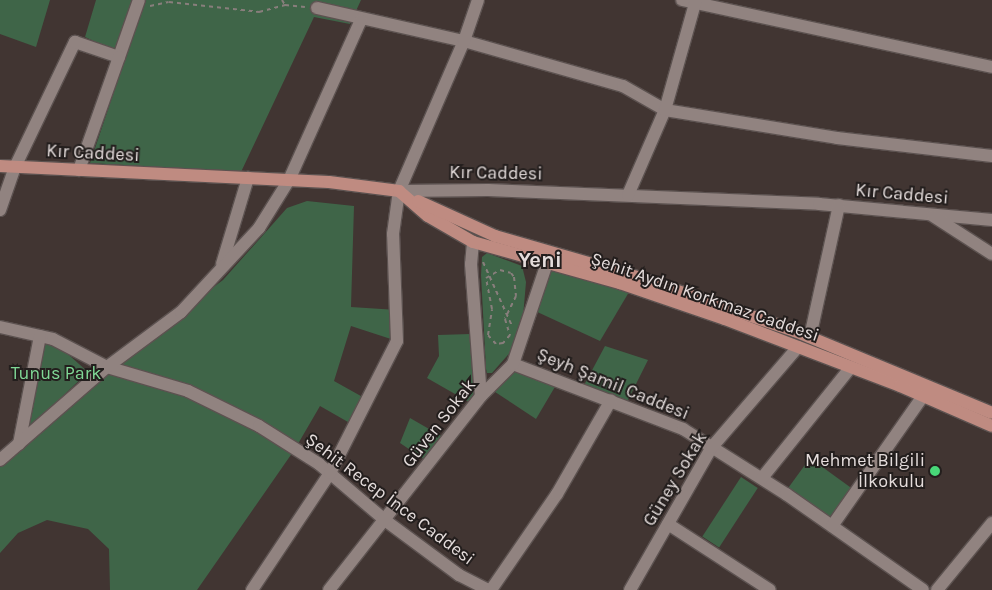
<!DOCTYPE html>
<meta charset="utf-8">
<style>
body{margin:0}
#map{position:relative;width:992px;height:590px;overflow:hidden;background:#413532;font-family:Karla,sans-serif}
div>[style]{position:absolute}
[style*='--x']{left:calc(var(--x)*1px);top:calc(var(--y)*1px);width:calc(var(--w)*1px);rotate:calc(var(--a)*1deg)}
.green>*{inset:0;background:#3f6548;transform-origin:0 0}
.path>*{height:2px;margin-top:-1px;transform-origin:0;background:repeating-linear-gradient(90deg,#887e7c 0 4px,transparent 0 8px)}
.roads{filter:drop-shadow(1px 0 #5c5250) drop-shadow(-1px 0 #5c5250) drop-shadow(0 1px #5c5250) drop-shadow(0 -1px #5c5250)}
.minor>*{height:12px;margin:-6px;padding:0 6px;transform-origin:6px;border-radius:6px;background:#918380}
.major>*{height:12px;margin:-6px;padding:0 6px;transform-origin:6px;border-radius:6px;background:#bf8b81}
.dots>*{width:14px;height:14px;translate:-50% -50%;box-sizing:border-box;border:2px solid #231e1d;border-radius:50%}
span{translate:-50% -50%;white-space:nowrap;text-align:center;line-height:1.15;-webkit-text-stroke:4px #231e1d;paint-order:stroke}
.street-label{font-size:18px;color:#e5dddc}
.park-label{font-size:18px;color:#80d896}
.poi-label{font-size:18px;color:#e5dddc}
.right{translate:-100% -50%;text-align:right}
.district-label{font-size:22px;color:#e5dddc;font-weight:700}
</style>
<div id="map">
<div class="green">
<div style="clip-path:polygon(0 0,50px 0,36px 47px,0 34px)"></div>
<div style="clip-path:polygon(96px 0,361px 0,350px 24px,314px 17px,241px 172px,90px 163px,126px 56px,85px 37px)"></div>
<div style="clip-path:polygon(307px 201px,354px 206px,351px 307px,397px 310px,397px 341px,351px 326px,334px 381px,368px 400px,355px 426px,320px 406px,295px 449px,197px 590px,110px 590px,109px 549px,88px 529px,47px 520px,18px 533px,0 553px,0 460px,107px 367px,223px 280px,287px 208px)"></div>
<div style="clip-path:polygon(487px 253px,522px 266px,526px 282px,523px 317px,513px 349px,492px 373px,487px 373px,486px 369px,481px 275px,482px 257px)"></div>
<div style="clip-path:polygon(547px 263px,632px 287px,600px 341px,533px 310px)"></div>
<div style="clip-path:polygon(470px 334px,477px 395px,469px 402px,427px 378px,439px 356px,438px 335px)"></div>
<div style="clip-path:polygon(41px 339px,61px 348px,88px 372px,22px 435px)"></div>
<div style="clip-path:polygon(605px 346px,648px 360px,625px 406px,582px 389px)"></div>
<div style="clip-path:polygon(513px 364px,559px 380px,536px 419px,489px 388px)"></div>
<div style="clip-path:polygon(410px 418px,443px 437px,425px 460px,400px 443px)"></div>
<div style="left:810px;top:458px;width:57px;height:43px;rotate:36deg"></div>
<div style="left:741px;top:477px;width:20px;height:71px;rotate:33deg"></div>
</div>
<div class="path">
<div style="--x:282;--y:0;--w:6;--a:59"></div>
<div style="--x:285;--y:5;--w:20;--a:6"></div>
<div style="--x:150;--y:6;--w:19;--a:-12"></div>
<div style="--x:169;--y:2;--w:91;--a:6.3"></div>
<div style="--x:259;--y:12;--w:27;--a:-15"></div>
<div style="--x:483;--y:262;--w:70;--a:65.6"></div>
<div style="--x:500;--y:270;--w:11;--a:15"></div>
<div style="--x:511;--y:273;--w:5;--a:53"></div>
<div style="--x:514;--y:277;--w:19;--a:84"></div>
<div style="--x:516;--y:296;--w:25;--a:116"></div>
<div style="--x:505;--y:319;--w:17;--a:73"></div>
<div style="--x:510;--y:335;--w:11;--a:131"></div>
<div style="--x:503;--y:343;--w:7;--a:172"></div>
<div style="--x:496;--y:344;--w:12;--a:-132"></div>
<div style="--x:488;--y:335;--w:26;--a:-81"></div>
<div style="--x:492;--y:309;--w:32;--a:-101"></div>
<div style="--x:486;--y:278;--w:16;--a:-30"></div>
</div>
<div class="roads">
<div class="minor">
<div style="--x:682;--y:0;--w:317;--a:12.2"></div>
<div style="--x:317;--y:8;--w:151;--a:12.7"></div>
<div style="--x:464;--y:41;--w:165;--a:15.8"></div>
<div style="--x:623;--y:86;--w:48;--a:29.7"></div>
<div style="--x:665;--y:110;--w:174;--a:9.2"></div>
<div style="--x:837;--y:138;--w:156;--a:6.6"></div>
<div style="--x:119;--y:57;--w:60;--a:-70.7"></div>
<div style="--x:399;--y:191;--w:89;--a:-0.6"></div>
<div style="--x:488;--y:190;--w:331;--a:2.4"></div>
<div style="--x:819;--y:204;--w:174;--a:5.3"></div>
<div style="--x:628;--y:195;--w:93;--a:-66.5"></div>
<div style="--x:665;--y:110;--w:114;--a:-74.3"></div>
<div style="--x:0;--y:210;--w:46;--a:-70.8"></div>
<div style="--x:15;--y:167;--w:139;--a:-64.4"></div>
<div style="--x:75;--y:42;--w:46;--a:18.8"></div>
<div style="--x:119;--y:57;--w:120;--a:109.5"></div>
<div style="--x:933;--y:216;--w:70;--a:32.8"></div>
<div style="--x:473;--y:242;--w:22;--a:95"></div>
<div style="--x:471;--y:264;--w:132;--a:85.7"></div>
<div style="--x:222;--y:264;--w:90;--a:-73.2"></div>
<div style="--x:0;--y:327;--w:54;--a:12.8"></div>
<div style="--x:53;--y:339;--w:61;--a:27.4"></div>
<div style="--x:107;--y:367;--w:84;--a:16.5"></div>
<div style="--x:188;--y:391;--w:79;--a:26.2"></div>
<div style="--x:259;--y:426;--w:71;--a:32.3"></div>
<div style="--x:319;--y:464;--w:88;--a:40.4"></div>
<div style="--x:386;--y:521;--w:91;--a:36.5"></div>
<div style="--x:459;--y:575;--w:33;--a:27"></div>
<div style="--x:810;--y:337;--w:135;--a:-77.6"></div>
<div style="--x:513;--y:364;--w:182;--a:20.9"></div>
<div style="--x:683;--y:429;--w:122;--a:32.3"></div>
<div style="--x:786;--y:494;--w:167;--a:35"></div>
<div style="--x:19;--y:444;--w:110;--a:-79"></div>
<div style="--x:0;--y:460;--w:142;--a:-41"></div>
<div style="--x:107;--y:367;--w:92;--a:-36.6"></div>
<div style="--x:181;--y:312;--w:115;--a:-47.1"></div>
<div style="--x:259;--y:228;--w:57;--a:-58"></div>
<div style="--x:289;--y:180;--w:175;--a:-65.8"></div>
<div style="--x:762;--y:478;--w:142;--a:-51.3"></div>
<div style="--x:668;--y:524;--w:121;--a:32.9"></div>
<div style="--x:832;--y:526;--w:159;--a:-55"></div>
<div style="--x:252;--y:590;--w:141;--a:-56.3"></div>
<div style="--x:330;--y:473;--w:148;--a:-63.1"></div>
<div style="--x:397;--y:341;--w:107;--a:-92.1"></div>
<div style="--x:393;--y:234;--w:43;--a:-82.1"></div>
<div style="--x:399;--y:191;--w:163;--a:-66.6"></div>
<div style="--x:464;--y:41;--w:43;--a:-71.1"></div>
<div style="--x:329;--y:590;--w:246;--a:-51.9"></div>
<div style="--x:481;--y:396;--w:45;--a:-45"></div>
<div style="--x:513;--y:364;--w:107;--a:-71.4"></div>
<div style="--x:491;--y:590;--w:116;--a:-55.5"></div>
<div style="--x:557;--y:494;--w:108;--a:-60.1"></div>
<div style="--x:630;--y:590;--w:165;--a:-60.2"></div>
<div style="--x:712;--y:447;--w:132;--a:-49.3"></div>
<div style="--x:937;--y:590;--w:87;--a:-50.6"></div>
</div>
<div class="major">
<div style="--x:0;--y:166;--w:329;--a:2.8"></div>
<div style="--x:329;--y:182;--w:71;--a:7.3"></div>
<div style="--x:399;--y:191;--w:38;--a:41"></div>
<div style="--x:428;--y:216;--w:52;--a:30"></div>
<div style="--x:473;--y:242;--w:153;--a:15.6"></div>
<div style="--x:620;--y:283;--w:111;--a:18.9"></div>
<div style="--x:725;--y:319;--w:187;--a:20.9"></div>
<div style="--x:900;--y:386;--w:100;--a:23.5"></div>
<div style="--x:418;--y:201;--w:85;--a:24.4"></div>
<div style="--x:495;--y:236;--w:148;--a:16.1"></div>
<div style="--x:637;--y:277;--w:167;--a:18.9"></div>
<div style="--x:795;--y:331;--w:213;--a:22.6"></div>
</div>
</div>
<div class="dots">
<div style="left:935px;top:471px;background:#48d778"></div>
</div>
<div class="street-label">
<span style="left:93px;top:153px;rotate:3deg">Kır Caddesi</span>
<span style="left:496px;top:173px;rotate:1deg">Kır Caddesi</span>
<span style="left:902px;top:194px;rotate:5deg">Kır Caddesi</span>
<span style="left:705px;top:297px;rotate:19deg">Şehit Aydın Korkmaz Caddesi</span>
<span style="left:613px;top:384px;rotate:22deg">Şeyh Şamil Caddesi</span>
<span style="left:439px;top:423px;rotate:-52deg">Güven Sokak</span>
<span style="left:675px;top:479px;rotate:-59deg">Güney Sokak</span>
<span style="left:390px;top:499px;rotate:37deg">Şehit Recep İnce Caddesi</span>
</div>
<div class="park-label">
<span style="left:56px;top:373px">Tunus Park</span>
</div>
<div class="poi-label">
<span class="right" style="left:925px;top:471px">Mehmet Bilgili<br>İlkokulu</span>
</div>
<div class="district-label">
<span style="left:540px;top:261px">Yeni</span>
</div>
</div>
